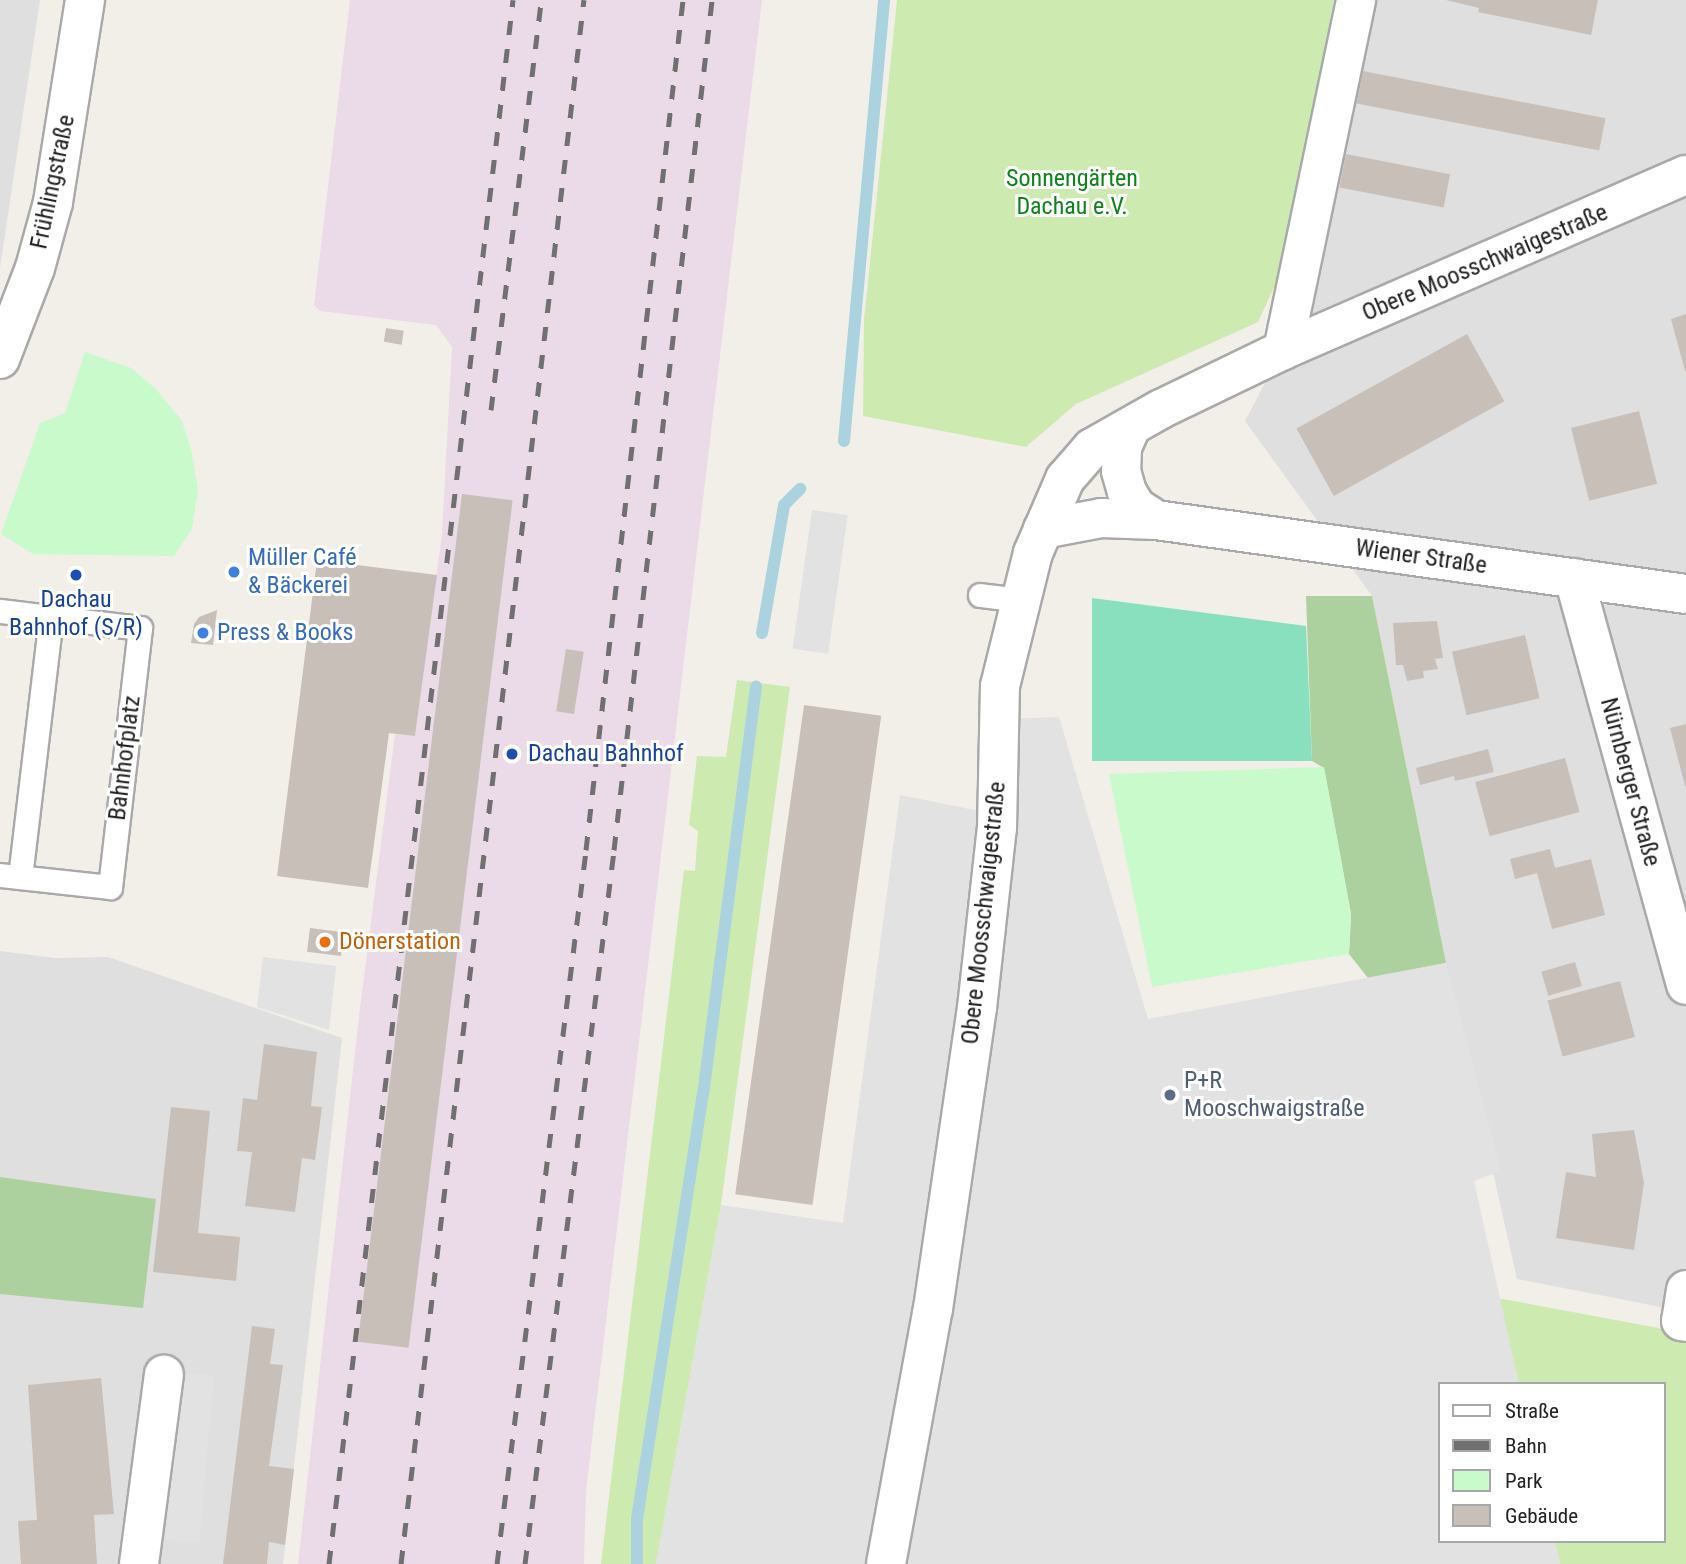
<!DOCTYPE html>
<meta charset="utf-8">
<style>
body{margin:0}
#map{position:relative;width:1686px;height:1564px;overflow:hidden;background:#f2efe9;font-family:"Roboto Condensed",sans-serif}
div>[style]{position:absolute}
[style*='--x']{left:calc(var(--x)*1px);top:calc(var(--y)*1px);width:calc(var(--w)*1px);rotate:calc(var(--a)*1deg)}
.residential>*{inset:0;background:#e0dfdf}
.industrial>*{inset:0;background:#ebdbe8}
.grass>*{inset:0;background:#cdebb0}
.forest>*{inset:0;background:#add19e}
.park>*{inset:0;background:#c8facc}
.pitch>*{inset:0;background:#88e0be}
.parking>*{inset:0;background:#e2e2e2;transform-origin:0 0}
.stream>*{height:12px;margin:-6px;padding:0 6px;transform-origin:6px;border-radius:6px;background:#aad3df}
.building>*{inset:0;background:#c7bfb8;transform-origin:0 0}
.roads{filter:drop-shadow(2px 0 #a9a9a9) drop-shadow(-2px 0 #a9a9a9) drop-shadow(0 2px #a9a9a9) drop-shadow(0 -2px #a9a9a9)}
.service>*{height:23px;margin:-11.5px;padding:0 11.5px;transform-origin:11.5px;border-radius:11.5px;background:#fff}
.minor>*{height:38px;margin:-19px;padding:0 19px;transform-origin:19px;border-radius:19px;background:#fff}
.tertiary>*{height:38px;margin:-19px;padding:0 19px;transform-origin:19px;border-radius:19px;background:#fff}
.rail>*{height:5px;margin-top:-2.5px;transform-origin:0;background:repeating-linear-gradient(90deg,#707070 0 14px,transparent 0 28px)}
.dots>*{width:19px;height:19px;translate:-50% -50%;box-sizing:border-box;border:4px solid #fff;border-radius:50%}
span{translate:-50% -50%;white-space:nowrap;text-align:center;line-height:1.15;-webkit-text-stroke:6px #fff;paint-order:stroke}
.park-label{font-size:24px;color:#0c8416}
.street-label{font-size:24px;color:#222}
.shop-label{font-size:24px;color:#366cbe}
.left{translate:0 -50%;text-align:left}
.transit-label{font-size:24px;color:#164399}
.food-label{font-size:24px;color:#c56008}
.service-label{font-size:24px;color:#4e5e75}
.legend{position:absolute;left:1438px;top:1382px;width:228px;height:161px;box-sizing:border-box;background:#fff;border:2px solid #a7a7a7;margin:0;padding:9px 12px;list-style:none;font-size:21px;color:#222}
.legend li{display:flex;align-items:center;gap:14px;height:35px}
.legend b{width:35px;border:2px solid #a7a7a7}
</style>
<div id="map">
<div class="residential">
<div style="clip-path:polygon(0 0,40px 0,0 268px)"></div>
<div style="clip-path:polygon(1358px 0,1686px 0,1686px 1312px,1517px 1279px,1446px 963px,1372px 596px,1245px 421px,1313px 292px)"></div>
<div style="clip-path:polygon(0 951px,56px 958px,108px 957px,342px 1038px,283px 1564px,0 1564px)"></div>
</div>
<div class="industrial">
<div style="clip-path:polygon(350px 0,762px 0,586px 1491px,584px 1564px,298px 1564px,359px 1016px,395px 734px,415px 736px,442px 534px,452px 347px,436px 325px,320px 311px,314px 305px)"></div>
</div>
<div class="grass">
<div style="clip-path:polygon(897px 0,1334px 0,1283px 268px,1258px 322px,1076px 404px,1026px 447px,863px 416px,864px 320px)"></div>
<div style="clip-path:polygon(737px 680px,790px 687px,721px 1205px,656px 1564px,601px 1564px,684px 870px,695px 871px,698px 831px,689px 825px,697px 756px,726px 757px)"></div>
<div style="clip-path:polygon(1497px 1298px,1686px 1333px,1686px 1564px,1560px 1564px,1554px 1541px,1663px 1541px,1663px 1384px,1517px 1384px)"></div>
</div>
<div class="forest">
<div style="clip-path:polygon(1306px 596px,1372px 596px,1446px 963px,1368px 978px,1349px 954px,1351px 914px,1324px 768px,1312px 761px)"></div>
<div style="clip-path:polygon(0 1177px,156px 1199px,143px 1308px,0 1294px)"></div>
</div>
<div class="park">
<div style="clip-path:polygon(85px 352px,131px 368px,156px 389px,182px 421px,192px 453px,198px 490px,192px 529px,174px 556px,33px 554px,1px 534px,40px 423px,65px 413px)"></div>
<div style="clip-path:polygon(1324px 767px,1351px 914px,1349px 954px,1152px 987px,1109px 774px)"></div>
</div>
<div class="pitch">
<div style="clip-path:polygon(1092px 598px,1306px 626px,1312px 761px,1092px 761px)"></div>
</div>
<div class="parking">
<div style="left:812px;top:510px;width:36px;height:140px;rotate:8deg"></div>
<div style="clip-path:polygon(1059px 717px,1148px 1019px,1446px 963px,1501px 1171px,1474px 1181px,1519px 1384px,1439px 1384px,1439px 1541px,1555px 1541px,1560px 1564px,656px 1564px,721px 1205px,843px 1223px,900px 795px,999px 815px,1002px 719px)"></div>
<div style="clip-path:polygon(263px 957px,336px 966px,329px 1030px,257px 1007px)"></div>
<div style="left:180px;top:1373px;width:34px;height:168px;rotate:5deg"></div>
</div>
<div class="stream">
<div style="--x:844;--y:441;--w:443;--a:-84.8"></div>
<div style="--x:762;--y:633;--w:130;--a:-80.2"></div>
<div style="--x:784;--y:505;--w:23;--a:-45"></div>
<div style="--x:637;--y:1564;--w:45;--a:-90"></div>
<div style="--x:637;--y:1519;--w:429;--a:-81.2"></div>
<div style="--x:703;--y:1095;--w:412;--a:-82.6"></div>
</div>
<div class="building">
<div style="clip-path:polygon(1446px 0,1598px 0,1591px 35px,1478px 12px,1479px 8px)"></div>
<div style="left:1363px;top:71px;width:247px;height:33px;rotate:11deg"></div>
<div style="left:1346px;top:154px;width:106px;height:34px;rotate:11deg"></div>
<div style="clip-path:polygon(1686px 314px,1686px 371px,1685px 371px,1671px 319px)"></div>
<div style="left:386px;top:328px;width:18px;height:14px;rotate:9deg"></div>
<div style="left:1467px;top:334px;width:77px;height:195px;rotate:61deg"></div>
<div style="left:1639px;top:411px;width:75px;height:70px;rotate:76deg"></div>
<div style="left:462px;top:494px;width:51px;height:854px;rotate:7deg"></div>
<div style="clip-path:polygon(317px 560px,437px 575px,415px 736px,389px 733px,368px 888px,277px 876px)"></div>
<div style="clip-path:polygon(217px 610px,213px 645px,191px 643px,194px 624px,199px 617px)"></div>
<div style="clip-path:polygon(1437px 621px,1443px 658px,1435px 659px,1438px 669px,1423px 671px,1424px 678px,1407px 681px,1403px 665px,1396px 665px,1393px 623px)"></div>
<div style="left:1525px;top:635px;width:65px;height:75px;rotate:77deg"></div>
<div style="left:566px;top:649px;width:18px;height:63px;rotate:9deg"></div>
<div style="left:804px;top:705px;width:78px;height:494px;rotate:8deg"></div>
<div style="clip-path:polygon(1686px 724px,1686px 786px,1685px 786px,1670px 728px)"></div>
<div style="clip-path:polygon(1488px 749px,1494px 772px,1455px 781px,1454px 776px,1420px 785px,1416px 768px)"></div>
<div style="left:1565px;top:758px;width:56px;height:93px;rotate:75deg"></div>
<div style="clip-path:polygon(1550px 849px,1555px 868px,1591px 859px,1605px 915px,1552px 929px,1537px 873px,1515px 879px,1510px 859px)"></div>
<div style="left:310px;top:928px;width:34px;height:24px;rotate:7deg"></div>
<div style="left:1575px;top:962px;width:25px;height:35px;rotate:74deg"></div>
<div style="left:1620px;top:981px;width:58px;height:75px;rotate:75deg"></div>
<div style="clip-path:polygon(264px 1044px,317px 1052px,311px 1106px,322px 1107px,315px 1160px,302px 1158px,295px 1212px,245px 1206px,252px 1152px,237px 1151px,243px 1098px,257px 1100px)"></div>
<div style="clip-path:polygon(171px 1107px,210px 1111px,198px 1233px,240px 1237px,236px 1281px,153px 1272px)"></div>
<div style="clip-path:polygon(1634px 1130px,1644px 1183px,1634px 1250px,1556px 1238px,1566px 1172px,1596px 1177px,1592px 1134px)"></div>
<div style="clip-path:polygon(252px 1326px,275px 1329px,270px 1364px,283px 1365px,269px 1466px,294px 1469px,285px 1545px,269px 1542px,267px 1564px,223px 1564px)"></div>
<div style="clip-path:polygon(101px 1378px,114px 1514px,94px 1515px,97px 1564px,21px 1564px,18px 1521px,37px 1520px,28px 1385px)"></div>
</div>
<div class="roads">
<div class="service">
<div style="--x:980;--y:595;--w:41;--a:7"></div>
<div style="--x:0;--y:611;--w:141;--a:6.9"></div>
<div style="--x:140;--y:628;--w:261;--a:96.6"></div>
<div style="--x:110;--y:887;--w:111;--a:-173.8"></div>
<div style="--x:20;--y:877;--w:262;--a:-83.2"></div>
</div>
<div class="minor">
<div style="--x:1283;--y:350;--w:358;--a:-78.2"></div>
<div style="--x:1131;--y:427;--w:22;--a:114"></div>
<div style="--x:1122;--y:447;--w:24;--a:92"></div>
<div style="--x:1121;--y:471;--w:22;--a:74"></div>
<div style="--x:1127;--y:492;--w:17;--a:59"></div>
<div style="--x:1136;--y:507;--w:24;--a:33"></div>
<div style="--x:1043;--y:529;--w:59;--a:-10.7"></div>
<div style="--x:1101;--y:518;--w:55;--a:2.1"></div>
<div style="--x:1156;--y:520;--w:535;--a:7.95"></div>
<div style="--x:1574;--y:578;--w:422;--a:74.6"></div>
<div style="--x:1686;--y:1290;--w:31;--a:99"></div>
<div style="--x:1681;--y:1321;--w:5;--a:11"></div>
<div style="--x:139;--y:1564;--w:191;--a:-82.5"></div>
<div style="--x:886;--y:1564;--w:259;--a:-79.6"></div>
<div style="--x:933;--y:1309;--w:304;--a:-81.7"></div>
<div style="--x:977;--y:1008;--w:181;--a:-83.7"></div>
<div style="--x:997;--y:828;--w:142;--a:-88.8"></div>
<div style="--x:1000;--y:686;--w:137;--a:-76.1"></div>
<div style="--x:1033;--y:553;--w:81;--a:-66.6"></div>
<div style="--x:1065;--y:479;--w:41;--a:-48.9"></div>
<div style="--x:1092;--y:448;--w:79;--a:-29.5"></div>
<div style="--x:1161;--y:409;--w:136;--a:-25.8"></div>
<div style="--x:1283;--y:350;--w:439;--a:-23.5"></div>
</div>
<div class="tertiary">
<div style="--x:0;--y:359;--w:97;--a:-69"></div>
<div style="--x:35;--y:268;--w:68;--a:-74.7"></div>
<div style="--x:53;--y:202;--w:205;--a:-81"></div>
</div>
</div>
<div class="rail">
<div style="--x:491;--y:410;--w:413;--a:-83"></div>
<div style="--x:329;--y:1564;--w:1575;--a:-83.29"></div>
<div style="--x:401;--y:1564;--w:1575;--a:-83.33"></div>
<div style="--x:497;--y:1564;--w:720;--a:-82.89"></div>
<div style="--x:586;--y:850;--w:856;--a:-83.49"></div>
<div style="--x:525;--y:1564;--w:720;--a:-82.89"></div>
<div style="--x:614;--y:850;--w:856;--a:-83.42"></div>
</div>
<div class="dots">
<div style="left:234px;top:572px;background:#3f7fe0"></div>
<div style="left:76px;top:575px;background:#1a4fb4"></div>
<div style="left:203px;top:633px;background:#3f7fe0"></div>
<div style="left:512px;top:754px;background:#1a4fb4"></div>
<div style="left:325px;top:942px;background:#e8710a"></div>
<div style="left:1170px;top:1095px;background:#5c6f8a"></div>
</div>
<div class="park-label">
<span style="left:1072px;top:193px">Sonnengärten<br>Dachau e.V.</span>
</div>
<div class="street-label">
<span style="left:53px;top:182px;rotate:-78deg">Frühlingstraße</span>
<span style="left:1485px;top:263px;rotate:-23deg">Obere Moosschwaigestraße</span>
<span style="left:1421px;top:557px;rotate:8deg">Wiener Straße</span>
<span style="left:125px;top:758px;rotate:-83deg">Bahnhofplatz</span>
<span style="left:1630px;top:782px;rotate:75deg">Nürnberger Straße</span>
<span style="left:984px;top:913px;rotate:-84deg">Obere Moosschwaigestraße</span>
</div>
<div class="shop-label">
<span class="left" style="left:248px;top:572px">Müller Café<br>&amp; Bäckerei</span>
<span class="left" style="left:217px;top:633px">Press &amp; Books</span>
</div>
<div class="transit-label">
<span style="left:76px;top:614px">Dachau<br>Bahnhof (S/R)</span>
<span class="left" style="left:528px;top:754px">Dachau Bahnhof</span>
</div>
<div class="food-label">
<span class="left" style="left:339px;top:942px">Dönerstation</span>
</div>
<div class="service-label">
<span class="left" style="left:1184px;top:1095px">P+R<br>Mooschwaigstraße</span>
</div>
<ul class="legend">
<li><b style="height:9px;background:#fff"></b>Straße</li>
<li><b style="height:9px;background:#707070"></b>Bahn</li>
<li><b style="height:19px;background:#c8facc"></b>Park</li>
<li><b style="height:19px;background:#c7bfb8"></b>Gebäude</li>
</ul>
</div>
